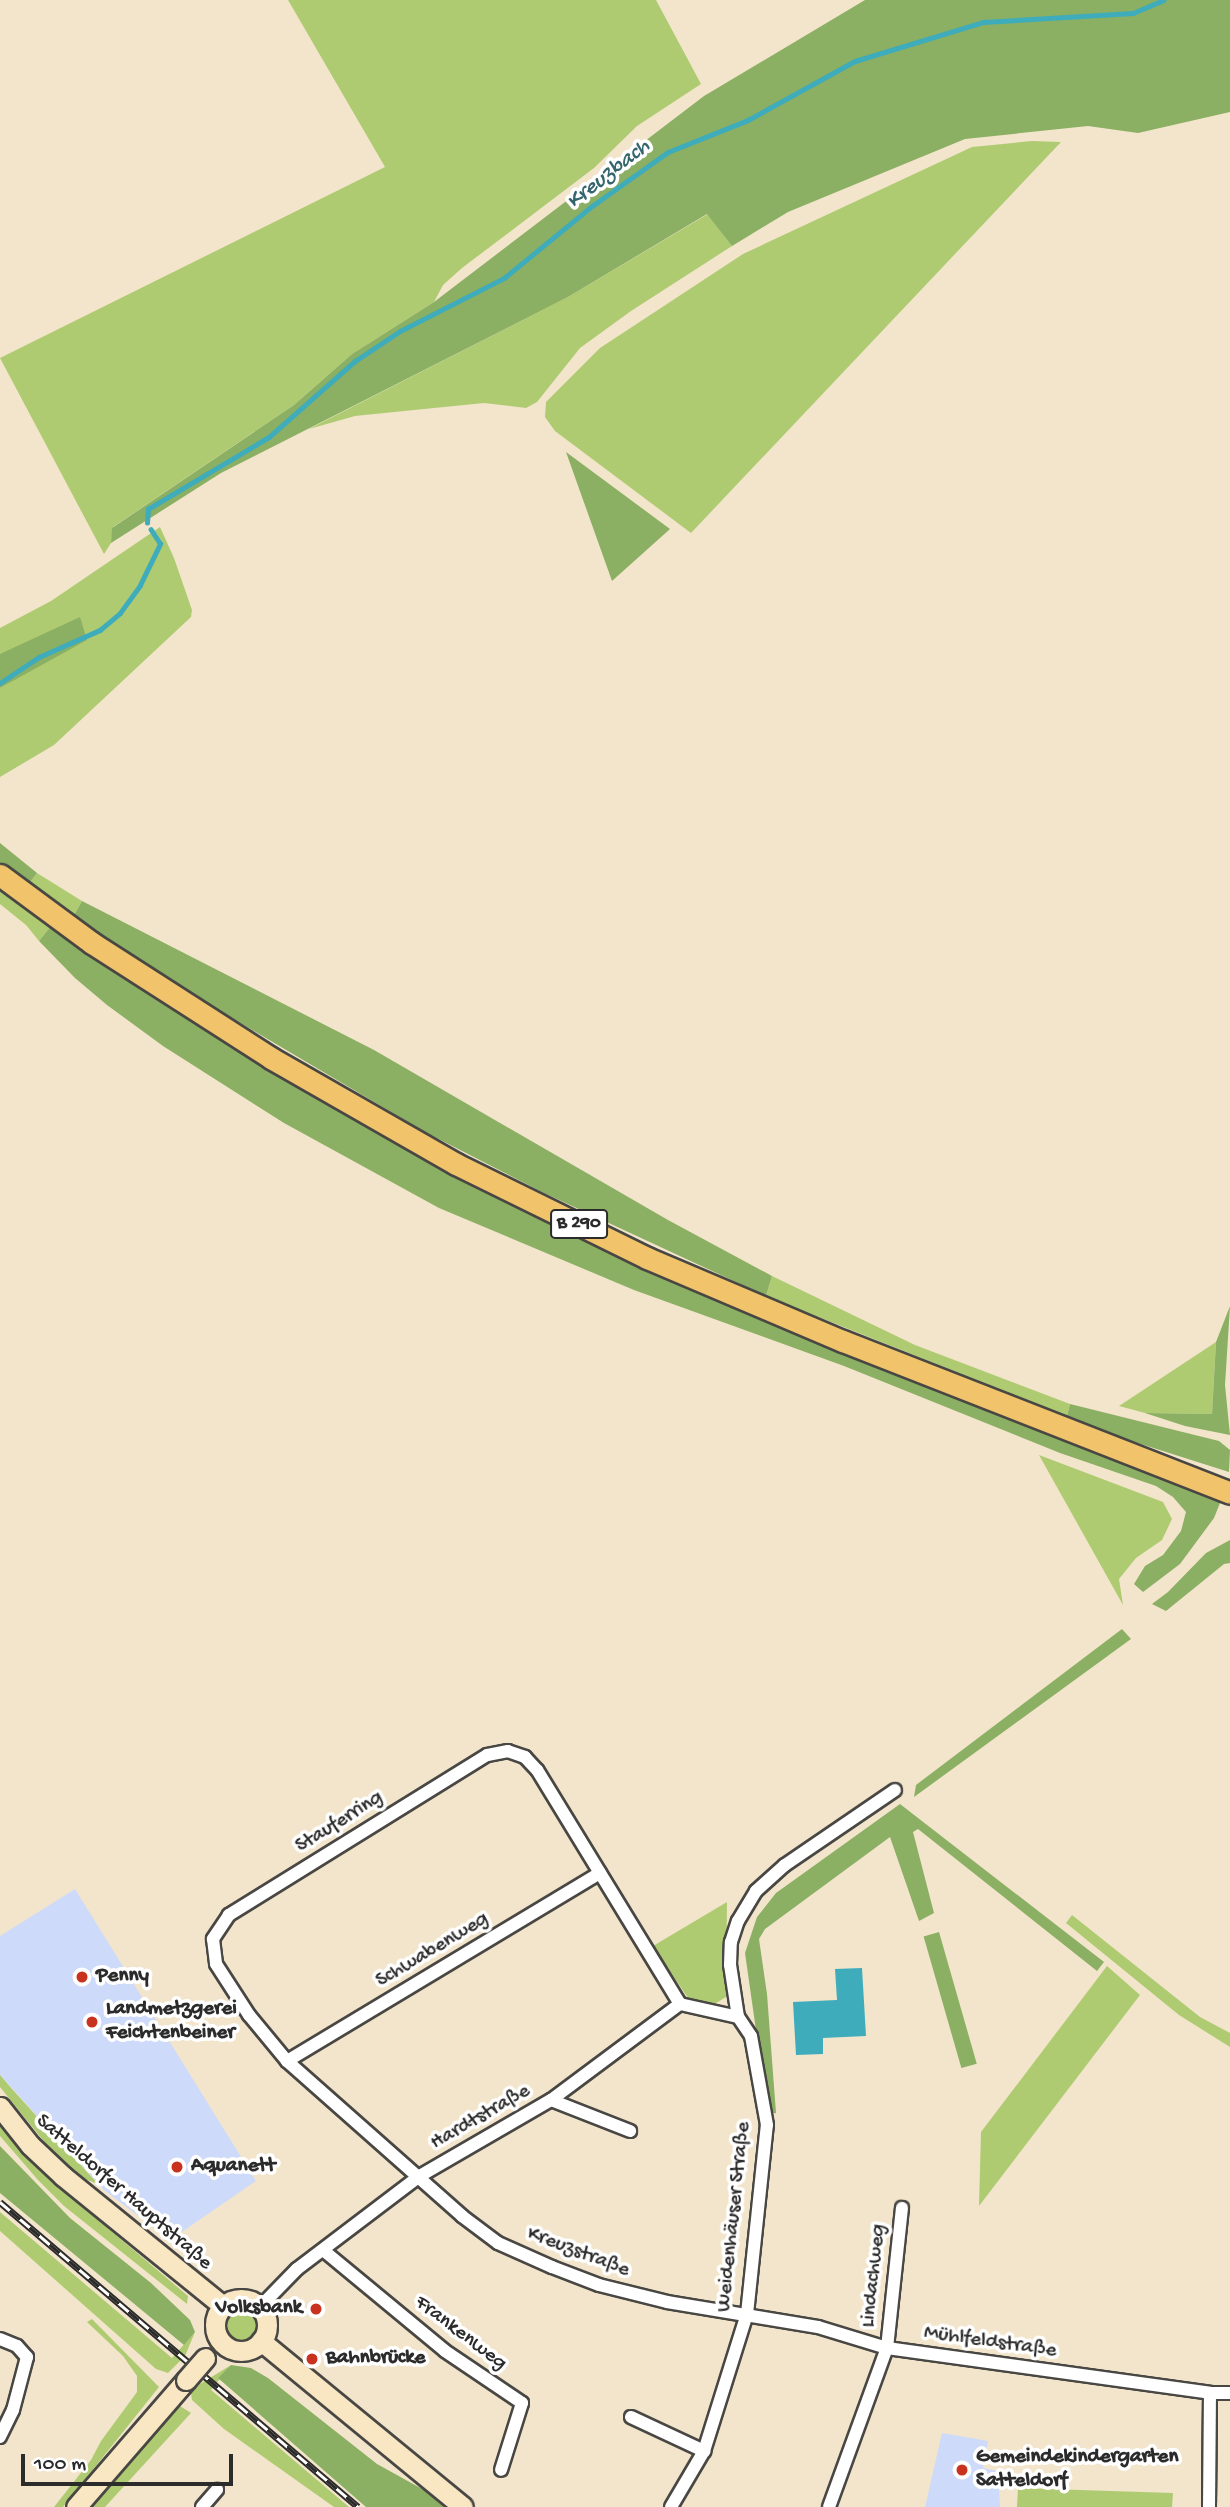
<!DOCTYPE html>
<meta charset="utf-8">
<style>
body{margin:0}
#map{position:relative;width:1230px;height:2507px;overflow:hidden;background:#f2e5cb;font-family:"Gochi Hand",sans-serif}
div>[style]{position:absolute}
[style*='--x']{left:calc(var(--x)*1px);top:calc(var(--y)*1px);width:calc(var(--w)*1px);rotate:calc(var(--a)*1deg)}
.built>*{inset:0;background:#cedafa}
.green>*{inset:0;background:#afcb71}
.round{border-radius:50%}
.forest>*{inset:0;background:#8baf63;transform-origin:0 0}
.water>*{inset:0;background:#3eacbb}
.stream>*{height:4.5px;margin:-2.25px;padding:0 2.25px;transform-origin:2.25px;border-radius:2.25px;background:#3eacbb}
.roads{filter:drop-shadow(2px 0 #494743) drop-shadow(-2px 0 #494743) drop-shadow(0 2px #494743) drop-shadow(0 -2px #494743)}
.street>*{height:12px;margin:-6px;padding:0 6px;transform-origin:6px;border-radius:6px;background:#fff}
.secondary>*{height:19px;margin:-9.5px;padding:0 9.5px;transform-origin:9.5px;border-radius:9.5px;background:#f9e7c3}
.secondary>.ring{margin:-9.5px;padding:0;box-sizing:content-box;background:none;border:19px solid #f9e7c3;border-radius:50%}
.primary>*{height:21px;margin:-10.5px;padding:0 10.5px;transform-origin:10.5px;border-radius:10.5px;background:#f1c36a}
.rail>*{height:7px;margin-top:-3.5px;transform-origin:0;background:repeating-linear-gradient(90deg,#fff 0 13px,#2b2b2b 0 26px);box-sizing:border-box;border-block:2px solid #2b2b2b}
.bridges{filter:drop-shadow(2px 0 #494743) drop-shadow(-2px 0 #494743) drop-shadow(0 2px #494743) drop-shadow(0 -2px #494743)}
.secondary-bridge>*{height:19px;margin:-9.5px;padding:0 9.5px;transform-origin:9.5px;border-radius:9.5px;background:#f9e7c3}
.dots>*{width:19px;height:19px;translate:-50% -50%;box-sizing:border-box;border:4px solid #fff;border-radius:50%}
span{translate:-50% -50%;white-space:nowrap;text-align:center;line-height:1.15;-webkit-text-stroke:7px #fff;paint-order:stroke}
.shield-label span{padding:2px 5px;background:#fff;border:2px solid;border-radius:5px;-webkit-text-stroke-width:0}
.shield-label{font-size:19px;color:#2b2b2b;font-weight:700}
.street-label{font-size:21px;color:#2b2b2b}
.poi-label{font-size:21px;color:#2b2b2b;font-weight:700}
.left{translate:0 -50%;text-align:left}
.right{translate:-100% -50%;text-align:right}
.water-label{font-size:23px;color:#34656c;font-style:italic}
.scale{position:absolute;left:21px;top:2454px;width:212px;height:32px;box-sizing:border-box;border:4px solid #2b2b2b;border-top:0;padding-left:9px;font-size:21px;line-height:24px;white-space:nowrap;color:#2b2b2b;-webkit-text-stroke:5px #fff;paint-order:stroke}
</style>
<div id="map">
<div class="built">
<div style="clip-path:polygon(75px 1889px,256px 2181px,170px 2240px,104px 2190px,0 2075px,0 1936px)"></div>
<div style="clip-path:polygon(942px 2433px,988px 2441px,983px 2468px,998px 2471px,1000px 2507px,925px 2507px)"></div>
</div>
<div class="green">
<div style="clip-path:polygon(288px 0,656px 0,701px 84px,637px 126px,594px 168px,462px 268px,443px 285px,434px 302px,352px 354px,294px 405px,113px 527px,111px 543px,104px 554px,0 358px,385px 167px)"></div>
<div style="clip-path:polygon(1032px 141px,1061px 142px,691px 533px,555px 431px,545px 417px,546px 402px,600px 348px,743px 254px,972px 147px)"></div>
<div style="clip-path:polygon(708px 214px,732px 246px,631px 311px,580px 348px,537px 402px,526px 408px,484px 403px,404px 411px,355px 416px,309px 429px,568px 297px)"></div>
<div style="clip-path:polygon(160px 527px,174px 558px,192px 610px,191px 617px,54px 745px,0 777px,0 688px,22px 675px,9px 651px,0 654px,0 628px,51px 601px)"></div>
<div style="clip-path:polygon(37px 873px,82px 901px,73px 917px,28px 885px)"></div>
<div style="clip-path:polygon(0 889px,51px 926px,39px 941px,26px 925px,0 904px)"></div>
<div style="clip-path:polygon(772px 1276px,915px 1345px,1070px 1404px,1067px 1416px,766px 1296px)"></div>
<div style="clip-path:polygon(1216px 1342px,1212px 1414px,1145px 1413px,1119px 1406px)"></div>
<div style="clip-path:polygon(1039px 1455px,1163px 1502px,1172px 1519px,1162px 1540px,1136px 1558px,1119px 1579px,1123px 1605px)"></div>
<div style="clip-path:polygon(727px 1902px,726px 1997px,713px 2005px,690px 2001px,653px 1946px)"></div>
<div style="clip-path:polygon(1072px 1915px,1200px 2017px,1230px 2033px,1230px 2047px,1179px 2015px,1066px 1923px)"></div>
<div style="clip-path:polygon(1107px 1966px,1140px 1995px,979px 2206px,981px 2132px)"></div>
<div style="clip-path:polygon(0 2075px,12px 2089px,98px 2184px,85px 2179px,50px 2149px,0 2087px)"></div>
<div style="clip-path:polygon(0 2119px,23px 2149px,72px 2198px,188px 2296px,187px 2304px,64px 2206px,38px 2180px,0 2136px)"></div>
<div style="clip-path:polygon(0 2212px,172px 2358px,195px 2332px,185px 2356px,168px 2373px,156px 2369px,0 2231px)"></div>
<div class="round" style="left:225px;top:2309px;width:32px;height:32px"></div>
<div style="clip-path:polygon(92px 2319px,159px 2387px,63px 2507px,54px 2507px,91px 2460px,101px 2441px,137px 2392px,137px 2376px,123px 2356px,87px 2322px)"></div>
<div style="clip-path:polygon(231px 2365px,211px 2390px,349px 2507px,334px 2507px,224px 2429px,192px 2400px,191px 2393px,200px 2384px)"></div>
<div style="clip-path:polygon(180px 2406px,191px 2413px,105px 2507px,90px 2507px,165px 2414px)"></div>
<div style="clip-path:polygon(1018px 2488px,1173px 2493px,1172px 2507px,1017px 2507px)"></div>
</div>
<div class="forest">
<div style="clip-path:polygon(865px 0,1230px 0,1230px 112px,1138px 133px,1088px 126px,965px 139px,788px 212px,732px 246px,707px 214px,568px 297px,221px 473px,111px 543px,112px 528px,294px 405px,352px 354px,434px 302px,704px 96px)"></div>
<div style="clip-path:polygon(566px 452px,670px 529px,612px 581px)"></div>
<div style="clip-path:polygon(80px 617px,87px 640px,0 688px,0 654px)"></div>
<div style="clip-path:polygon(0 843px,37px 873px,28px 885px,0 864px)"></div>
<div style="clip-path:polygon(82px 901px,374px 1050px,668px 1220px,772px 1276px,766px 1296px,542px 1192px,425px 1132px,166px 979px,73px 917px)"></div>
<div style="clip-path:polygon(51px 926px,122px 974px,739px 1307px,930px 1388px,1222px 1498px,1214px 1518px,1180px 1564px,1143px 1592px,1134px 1584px,1145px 1566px,1163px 1555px,1181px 1531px,1186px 1512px,1173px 1497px,1156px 1486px,1060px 1453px,844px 1366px,634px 1290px,439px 1208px,284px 1123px,163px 1046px,107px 1005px,75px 978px,39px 941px)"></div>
<div style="clip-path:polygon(1230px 1306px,1225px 1385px,1230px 1435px,1185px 1426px,1145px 1413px,1212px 1414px,1216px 1342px)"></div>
<div style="clip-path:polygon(1070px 1404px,1219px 1441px,1230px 1450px,1229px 1472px,1122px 1438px,1067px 1416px)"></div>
<div style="clip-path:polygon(1230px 1540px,1230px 1563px,1224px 1564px,1166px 1611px,1152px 1604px,1168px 1592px,1206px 1553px)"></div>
<div style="clip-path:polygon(1122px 1629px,1131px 1639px,914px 1797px,916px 1785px)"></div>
<div style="clip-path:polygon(900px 1804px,1104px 1962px,1097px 1971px,918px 1829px,913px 1832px,934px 1913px,919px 1921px,890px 1837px,765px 1929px,759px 1939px,767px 1994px,776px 2113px,768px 2114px,745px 1953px,757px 1917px,776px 1893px)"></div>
<div style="left:939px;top:1932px;width:137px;height:16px;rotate:74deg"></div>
<div style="clip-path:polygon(0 2146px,70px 2218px,151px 2283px,190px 2320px,195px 2332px,184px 2345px,0 2193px)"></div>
<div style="clip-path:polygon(231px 2365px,251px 2368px,268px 2378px,377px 2464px,424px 2490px,444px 2507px,366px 2507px,218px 2378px)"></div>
</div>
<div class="water">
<div style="clip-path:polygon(862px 1968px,866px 2036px,823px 2038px,823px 2054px,796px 2055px,793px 2002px,837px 2000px,835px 1969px)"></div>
</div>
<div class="stream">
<div style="--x:147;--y:523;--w:14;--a:-86"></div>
<div style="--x:148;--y:509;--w:141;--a:-30.8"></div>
<div style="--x:269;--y:437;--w:115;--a:-41.5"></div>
<div style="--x:355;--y:361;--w:54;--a:-33.7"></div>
<div style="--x:400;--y:331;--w:117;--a:-27"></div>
<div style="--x:504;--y:278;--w:114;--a:-39.3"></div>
<div style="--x:592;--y:206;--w:93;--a:-35.4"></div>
<div style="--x:668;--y:152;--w:86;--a:-21.8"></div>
<div style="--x:748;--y:120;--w:122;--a:-28.9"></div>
<div style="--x:855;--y:61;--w:134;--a:-16.9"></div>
<div style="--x:983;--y:22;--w:150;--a:-3.4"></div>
<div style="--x:1133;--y:13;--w:33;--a:-23"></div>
<div style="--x:0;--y:683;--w:47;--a:-33.7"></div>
<div style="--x:39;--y:657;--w:67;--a:-23.9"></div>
<div style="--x:100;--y:630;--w:26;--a:-40"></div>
<div style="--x:120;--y:613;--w:34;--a:-54"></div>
<div style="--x:140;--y:585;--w:46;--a:-64"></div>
<div style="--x:160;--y:544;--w:17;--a:-123"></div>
</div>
<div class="roads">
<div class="street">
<div style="--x:680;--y:2004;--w:274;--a:-121.4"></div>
<div style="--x:537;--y:1770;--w:18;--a:-133"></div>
<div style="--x:525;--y:1757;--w:18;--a:-161"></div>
<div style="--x:508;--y:1751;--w:21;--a:169"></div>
<div style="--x:487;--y:1755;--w:304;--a:148.2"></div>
<div style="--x:229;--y:1915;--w:29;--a:124"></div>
<div style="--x:213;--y:1939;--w:25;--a:83"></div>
<div style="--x:216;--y:1964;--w:61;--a:57.1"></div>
<div style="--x:249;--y:2015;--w:60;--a:50.4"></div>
<div style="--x:287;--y:2061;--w:234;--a:41.5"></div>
<div style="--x:462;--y:2216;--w:45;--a:36.9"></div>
<div style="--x:498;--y:2243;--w:59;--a:24"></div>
<div style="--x:552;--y:2267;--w:50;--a:21"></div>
<div style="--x:599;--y:2285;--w:70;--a:14"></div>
<div style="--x:667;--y:2302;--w:153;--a:9.4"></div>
<div style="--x:818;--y:2327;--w:72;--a:16.9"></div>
<div style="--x:887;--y:2348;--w:326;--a:7.9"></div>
<div style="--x:1210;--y:2393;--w:20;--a:0"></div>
<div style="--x:287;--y:2061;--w:365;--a:-31"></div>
<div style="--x:551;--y:2100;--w:85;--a:21.4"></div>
<div style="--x:323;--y:2250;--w:158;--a:39.6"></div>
<div style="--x:445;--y:2351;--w:93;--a:34"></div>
<div style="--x:522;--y:2403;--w:70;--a:107.4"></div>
<div style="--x:260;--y:2307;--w:53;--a:-45.8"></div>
<div style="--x:297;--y:2269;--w:152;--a:-37.2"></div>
<div style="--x:418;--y:2177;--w:154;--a:-30.1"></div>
<div style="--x:551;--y:2100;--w:161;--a:-36.7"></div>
<div style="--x:680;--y:2004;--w:59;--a:12.6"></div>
<div style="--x:0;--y:2339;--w:18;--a:22"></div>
<div style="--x:17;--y:2346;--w:15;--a:48"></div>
<div style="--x:27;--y:2357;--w:55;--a:104.8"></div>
<div style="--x:13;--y:2410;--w:30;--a:116"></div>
<div style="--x:631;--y:2417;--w:81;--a:25"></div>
<div style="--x:202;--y:2507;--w:23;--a:-49"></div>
<div style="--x:671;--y:2507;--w:65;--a:-59.5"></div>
<div style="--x:704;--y:2451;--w:144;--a:-72.6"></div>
<div style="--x:747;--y:2314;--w:190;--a:-84"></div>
<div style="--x:767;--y:2125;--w:90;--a:-100.2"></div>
<div style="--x:751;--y:2036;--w:23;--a:-124"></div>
<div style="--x:738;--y:2017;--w:53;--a:-98.7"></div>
<div style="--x:730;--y:1965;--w:23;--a:-88"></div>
<div style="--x:731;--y:1942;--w:22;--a:-72"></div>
<div style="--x:738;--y:1921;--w:35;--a:-59"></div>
<div style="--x:756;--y:1891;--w:39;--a:-42"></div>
<div style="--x:785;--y:1865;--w:133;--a:-34.3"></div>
<div style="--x:829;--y:2507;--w:169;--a:-70"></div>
<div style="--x:887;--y:2348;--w:141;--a:-83.9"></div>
<div style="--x:1209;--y:2507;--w:114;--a:-89.5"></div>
</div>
<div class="secondary">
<div style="--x:0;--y:2107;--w:48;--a:51.7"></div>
<div style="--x:30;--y:2145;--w:45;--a:43.2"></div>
<div style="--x:63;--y:2176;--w:206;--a:39.1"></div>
<div class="ring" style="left:215px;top:2299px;width:33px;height:33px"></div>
<div style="--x:261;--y:2341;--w:261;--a:39.4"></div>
<div style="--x:76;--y:2507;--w:168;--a:-49.1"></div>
</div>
<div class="primary">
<div style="--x:0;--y:875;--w:114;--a:36.5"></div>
<div style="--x:92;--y:943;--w:213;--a:32.7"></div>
<div style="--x:271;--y:1058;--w:213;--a:29.8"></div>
<div style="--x:456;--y:1164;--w:213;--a:26.2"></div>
<div style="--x:647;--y:1258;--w:213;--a:23"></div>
<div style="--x:843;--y:1341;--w:416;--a:21.4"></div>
</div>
</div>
<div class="rail">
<div style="--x:0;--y:2202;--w:470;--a:40.4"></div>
</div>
<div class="bridges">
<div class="secondary-bridge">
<div style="--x:186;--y:2380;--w:29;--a:-49"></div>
</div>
</div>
<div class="dots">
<div style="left:82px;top:1977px;background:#c8321e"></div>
<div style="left:92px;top:2022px;background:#c8321e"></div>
<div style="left:177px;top:2167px;background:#c8321e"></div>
<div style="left:316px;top:2309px;background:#c8321e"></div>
<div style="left:312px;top:2359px;background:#c8321e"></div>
<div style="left:962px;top:2470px;background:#c8321e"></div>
</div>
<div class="shield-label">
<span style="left:579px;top:1224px">B 290</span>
</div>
<div class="street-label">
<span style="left:340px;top:1823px;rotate:-32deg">Stauferring</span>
<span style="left:433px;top:1951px;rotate:-31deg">Schwabenweg</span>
<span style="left:481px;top:2118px;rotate:-30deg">Hardtstraße</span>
<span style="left:123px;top:2193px;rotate:41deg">Satteldorfer Hauptstraße</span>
<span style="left:735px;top:2217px;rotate:-84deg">Weidenhäuser Straße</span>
<span style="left:578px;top:2253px;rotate:21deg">Kreuzstraße</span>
<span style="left:875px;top:2276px;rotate:-84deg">Lindachweg</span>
<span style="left:460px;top:2334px;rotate:37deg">Frankenweg</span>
<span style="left:990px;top:2343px;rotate:8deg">Mühlfeldstraße</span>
</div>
<div class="poi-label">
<span class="left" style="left:96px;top:1977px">Penny</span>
<span class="left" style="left:106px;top:2022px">Landmetzgerei<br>Feichtenbeiner</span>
<span class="left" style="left:191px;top:2167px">Aquanett</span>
<span class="right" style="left:302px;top:2309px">Volksbank</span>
<span class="left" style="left:326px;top:2359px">Bahnbrücke</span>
<span class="left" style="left:976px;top:2470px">Gemeindekindergarten<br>Satteldorf</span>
</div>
<div class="water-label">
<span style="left:609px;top:175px;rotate:-38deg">Kreuzbach</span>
</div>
<div class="scale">100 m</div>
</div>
